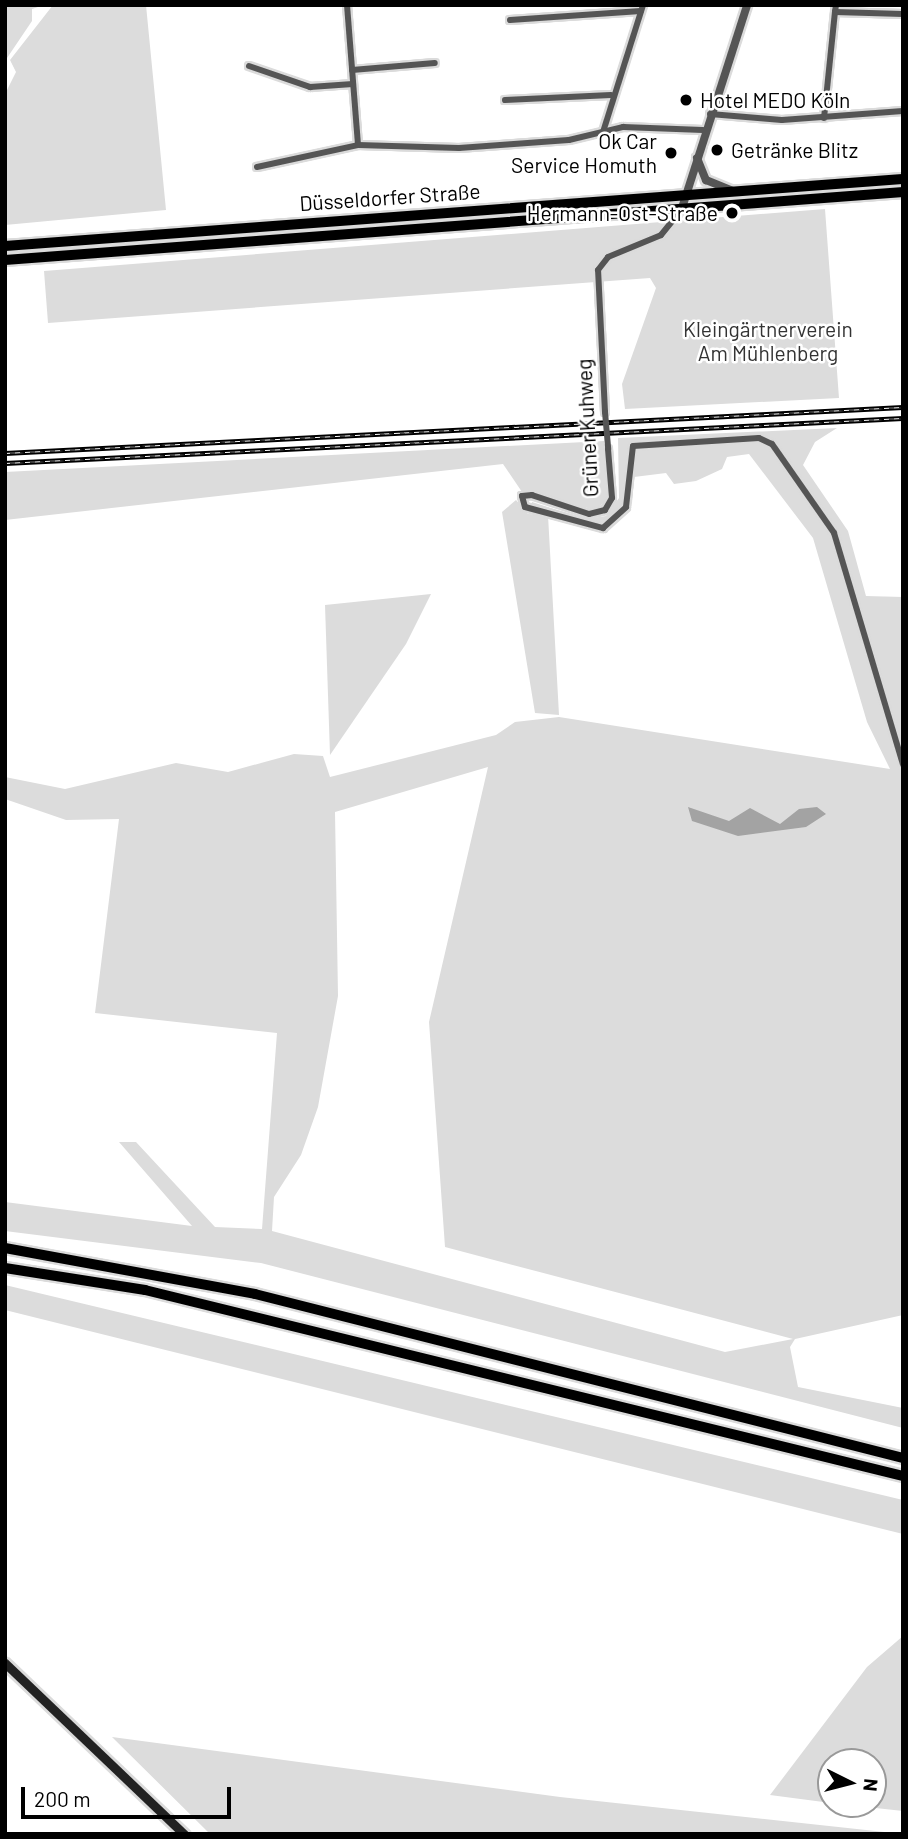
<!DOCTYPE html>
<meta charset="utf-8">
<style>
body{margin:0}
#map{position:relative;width:908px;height:1839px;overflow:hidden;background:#fff;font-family:Barlow,sans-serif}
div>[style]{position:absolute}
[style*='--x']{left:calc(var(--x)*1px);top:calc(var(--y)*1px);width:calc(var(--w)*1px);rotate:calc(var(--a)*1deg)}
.green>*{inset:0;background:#dcdcdc}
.water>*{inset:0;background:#a3a3a3}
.roads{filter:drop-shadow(2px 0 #dbdbdb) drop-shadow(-2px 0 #dbdbdb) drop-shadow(0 2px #dbdbdb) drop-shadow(0 -2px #dbdbdb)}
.minor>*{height:6px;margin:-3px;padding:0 3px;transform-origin:3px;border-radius:3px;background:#555}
.tertiary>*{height:8px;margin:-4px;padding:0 4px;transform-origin:4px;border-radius:4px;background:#555}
.secondary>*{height:9px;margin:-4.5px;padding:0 4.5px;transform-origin:4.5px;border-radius:4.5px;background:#222}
.primary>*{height:10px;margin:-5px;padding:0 5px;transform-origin:5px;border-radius:5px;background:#000}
.motorway>*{height:10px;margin:-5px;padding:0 5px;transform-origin:5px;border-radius:5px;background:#000}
.rail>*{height:4.5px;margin-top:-2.25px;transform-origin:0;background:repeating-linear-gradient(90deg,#fff 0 5px,#000 0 10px);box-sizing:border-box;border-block:2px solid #000}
.minor-bridge>*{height:6px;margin:-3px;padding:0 3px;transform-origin:3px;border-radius:3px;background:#555}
.dots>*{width:19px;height:19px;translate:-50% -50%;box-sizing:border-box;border:4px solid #fff;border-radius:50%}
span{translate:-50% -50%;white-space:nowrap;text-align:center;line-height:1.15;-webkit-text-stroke:5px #fff;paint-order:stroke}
.poi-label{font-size:21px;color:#000}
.left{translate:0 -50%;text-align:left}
.right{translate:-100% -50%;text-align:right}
.street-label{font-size:21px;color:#000}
.park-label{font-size:21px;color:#333}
.frame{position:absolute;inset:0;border:7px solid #000;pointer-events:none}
.north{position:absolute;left:817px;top:1748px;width:70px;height:70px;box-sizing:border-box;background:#fff;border:2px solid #999;border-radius:50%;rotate:96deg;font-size:19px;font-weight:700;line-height:28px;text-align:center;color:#000}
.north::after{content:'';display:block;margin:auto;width:24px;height:32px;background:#000;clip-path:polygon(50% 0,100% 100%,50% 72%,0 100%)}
.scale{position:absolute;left:21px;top:1787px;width:210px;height:32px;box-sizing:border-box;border:4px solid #000;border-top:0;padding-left:9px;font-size:21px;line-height:24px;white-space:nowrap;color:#000;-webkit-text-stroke:5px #fff;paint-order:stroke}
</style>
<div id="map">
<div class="green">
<div style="clip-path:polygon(5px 5px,44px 5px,32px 9px,32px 21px,5px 61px)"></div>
<div style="clip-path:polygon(53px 5px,146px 5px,166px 210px,5px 225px,5px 94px,16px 72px,10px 60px)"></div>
<div style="clip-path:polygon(825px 209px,839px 398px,625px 409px,622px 384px,656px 288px,650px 278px,48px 323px,44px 271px)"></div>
<div style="clip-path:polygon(evenodd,837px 428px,815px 442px,803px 465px,848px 531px,866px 596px,903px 597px,903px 1315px,795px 1339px,790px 1347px,798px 1387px,903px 1408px,903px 1428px,261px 1263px,5px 1231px,5px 1202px,192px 1226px,119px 1142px,136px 1142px,215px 1227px,262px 1229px,277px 1033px,95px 1013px,119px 819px,66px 820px,5px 799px,5px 777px,65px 789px,176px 763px,228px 772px,294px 754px,323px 756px,330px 777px,496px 735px,515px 722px,559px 717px,890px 769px,867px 722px,813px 538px,749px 454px,727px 457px,722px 469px,696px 481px,674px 484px,666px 473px,634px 477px,632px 503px,603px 525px,530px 509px,532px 502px,585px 519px,606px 516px,619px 498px,618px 438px,837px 428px,488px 767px,429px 1022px,445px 1247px,793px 1339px,725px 1352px,272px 1231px,274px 1197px,301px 1155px,318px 1107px,338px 996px,335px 812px,488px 767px)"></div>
<div style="clip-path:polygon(604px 441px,610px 496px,596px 510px,522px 492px,503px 464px,5px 520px,5px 472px)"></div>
<div style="clip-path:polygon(516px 500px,528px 514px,548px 515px,559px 715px,535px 713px,502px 512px)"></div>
<div style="clip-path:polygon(431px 594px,406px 644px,330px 755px,325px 605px)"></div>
<div style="clip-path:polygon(5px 1285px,903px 1500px,903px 1534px,5px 1310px)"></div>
<div style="clip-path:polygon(903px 1636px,903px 1811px,839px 1804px,873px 1804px,873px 1762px,831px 1762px,831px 1803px,770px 1795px,867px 1667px)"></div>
<div style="clip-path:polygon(112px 1737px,560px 1797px,903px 1834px,210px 1834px)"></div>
</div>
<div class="water">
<div style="clip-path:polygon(688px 807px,729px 821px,750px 808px,780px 824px,799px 809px,817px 807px,826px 814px,806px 827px,738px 836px,692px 821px)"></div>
</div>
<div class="roads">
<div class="minor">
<div style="--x:347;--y:5;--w:140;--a:85.5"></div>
<div style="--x:836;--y:5;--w:7;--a:98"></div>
<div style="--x:835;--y:12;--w:68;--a:1.7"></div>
<div style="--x:510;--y:20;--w:131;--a:-3.9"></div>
<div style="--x:249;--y:66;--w:65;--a:19"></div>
<div style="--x:310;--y:87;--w:43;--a:-4"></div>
<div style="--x:352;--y:70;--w:83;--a:-4.8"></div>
<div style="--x:505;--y:100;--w:106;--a:-2.7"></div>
<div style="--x:710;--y:114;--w:72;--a:4.8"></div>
<div style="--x:782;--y:120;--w:121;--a:-4.3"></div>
<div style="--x:824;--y:118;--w:107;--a:-84.1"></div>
<div style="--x:603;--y:132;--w:133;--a:-72.5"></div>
<div style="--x:257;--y:167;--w:103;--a:-12.3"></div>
<div style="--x:358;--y:145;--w:101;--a:1.7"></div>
<div style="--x:459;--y:148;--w:110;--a:-4.2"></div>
<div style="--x:569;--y:140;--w:56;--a:-13.5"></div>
<div style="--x:623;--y:127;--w:80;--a:2.1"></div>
<div style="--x:605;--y:412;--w:142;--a:-92.8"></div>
<div style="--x:598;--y:270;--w:16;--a:-52"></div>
<div style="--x:608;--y:257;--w:57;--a:-22.5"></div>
<div style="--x:661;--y:235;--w:33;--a:-51"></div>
<div style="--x:608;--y:449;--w:49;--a:85.3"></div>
<div style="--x:612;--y:498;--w:14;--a:120"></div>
<div style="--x:605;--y:510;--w:16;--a:166"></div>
<div style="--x:589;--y:514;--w:60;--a:-161.6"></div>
<div style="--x:532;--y:495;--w:10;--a:174"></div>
<div style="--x:522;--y:496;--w:11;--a:75"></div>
<div style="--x:525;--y:507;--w:81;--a:15.1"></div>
<div style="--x:603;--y:528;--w:31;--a:-42"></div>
<div style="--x:626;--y:507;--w:61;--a:-83.5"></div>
<div style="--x:633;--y:446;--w:126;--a:-3.6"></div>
<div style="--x:759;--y:438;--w:14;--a:25"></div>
<div style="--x:772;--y:444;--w:108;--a:55.1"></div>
<div style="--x:834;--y:533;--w:241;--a:73.4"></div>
</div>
<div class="tertiary">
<div style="--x:697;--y:158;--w:24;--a:68"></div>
<div style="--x:706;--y:180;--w:29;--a:22"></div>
<div style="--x:682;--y:208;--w:213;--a:-72.2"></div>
</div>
<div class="secondary">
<div style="--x:5;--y:1663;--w:248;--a:43.7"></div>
</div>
<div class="primary">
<div style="--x:5;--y:246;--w:900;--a:-4.27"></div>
<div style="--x:5;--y:260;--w:901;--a:-4.33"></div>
</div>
<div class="motorway">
<div style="--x:5;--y:1248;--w:254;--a:10.4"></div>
<div style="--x:255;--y:1294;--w:668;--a:14.2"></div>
<div style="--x:5;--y:1268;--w:142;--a:8.9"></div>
<div style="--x:145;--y:1290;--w:780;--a:13.79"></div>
</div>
</div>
<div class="rail">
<div style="--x:5;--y:453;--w:899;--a:-2.93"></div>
<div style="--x:5;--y:463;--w:899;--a:-2.87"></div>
</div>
<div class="minor-bridge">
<div style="--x:605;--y:412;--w:37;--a:85"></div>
</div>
<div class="dots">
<div style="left:686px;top:100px;background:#000"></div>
<div style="left:717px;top:150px;background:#000"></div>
<div style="left:671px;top:153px;background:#000"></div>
<div style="left:732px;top:213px;background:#000"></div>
</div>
<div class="poi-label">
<span class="left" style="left:700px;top:100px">Hotel MEDO Köln</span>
<span class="right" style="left:657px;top:153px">Ok Car<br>Service Homuth</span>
<span class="left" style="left:731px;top:150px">Getränke Blitz</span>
<span class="right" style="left:718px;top:213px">Hermann-Ost-Straße</span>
</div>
<div class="street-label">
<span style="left:390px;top:197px;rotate:-4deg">Düsseldorfer Straße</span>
<span style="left:587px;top:428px;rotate:-93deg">Grüner Kuhweg</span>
</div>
<div class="park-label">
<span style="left:768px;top:341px">Kleingärtnerverein<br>Am Mühlenberg</span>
</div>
<div class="frame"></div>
<div class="north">N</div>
<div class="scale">200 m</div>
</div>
